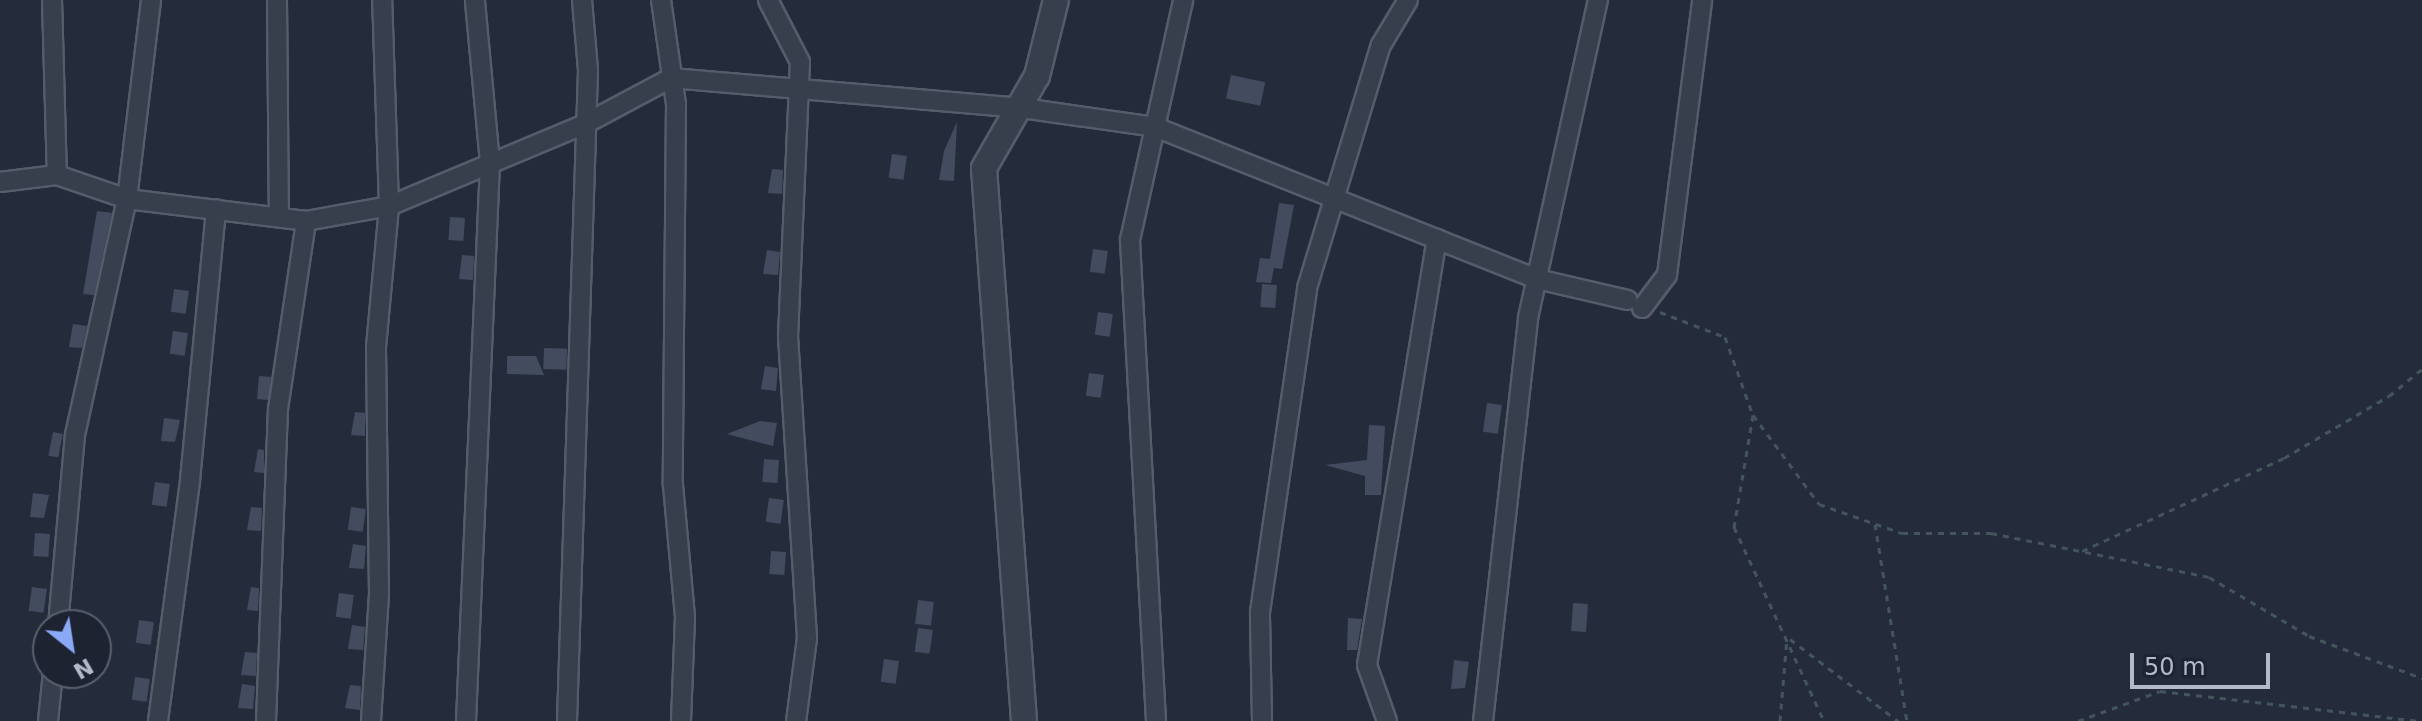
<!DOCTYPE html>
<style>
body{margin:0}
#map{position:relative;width:2422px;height:721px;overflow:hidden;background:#242c3c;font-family:"DejaVu Sans",sans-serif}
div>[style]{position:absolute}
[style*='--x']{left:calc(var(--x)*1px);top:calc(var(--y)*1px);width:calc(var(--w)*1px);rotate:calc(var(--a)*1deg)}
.building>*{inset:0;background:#434b5e;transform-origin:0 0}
.path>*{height:3px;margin-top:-1.5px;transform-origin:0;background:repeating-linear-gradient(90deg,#43555a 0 6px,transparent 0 12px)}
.roads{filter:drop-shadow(2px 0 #565c6a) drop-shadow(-2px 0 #565c6a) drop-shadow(0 2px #565c6a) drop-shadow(0 -2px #565c6a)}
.minor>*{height:18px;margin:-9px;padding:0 9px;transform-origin:9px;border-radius:9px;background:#373e4c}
.tertiary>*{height:24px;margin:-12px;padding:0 12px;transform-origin:12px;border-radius:12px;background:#373e4c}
span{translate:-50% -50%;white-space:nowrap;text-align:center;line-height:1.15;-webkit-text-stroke:8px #1d2331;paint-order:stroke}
.north{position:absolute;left:32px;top:609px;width:80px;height:80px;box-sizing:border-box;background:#1d2331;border:2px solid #595f6d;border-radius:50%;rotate:150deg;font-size:22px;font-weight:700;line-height:32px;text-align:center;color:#b3b9c8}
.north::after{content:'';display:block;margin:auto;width:28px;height:36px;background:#8aa9f6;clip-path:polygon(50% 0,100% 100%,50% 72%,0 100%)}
.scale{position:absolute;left:2130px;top:653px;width:140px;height:36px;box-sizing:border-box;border:4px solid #b3b9c8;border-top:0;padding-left:10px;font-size:24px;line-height:28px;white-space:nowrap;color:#b3b9c8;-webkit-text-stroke:6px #1d2331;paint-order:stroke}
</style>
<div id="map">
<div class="building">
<div style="left:1231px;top:75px;width:35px;height:24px;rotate:12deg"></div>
<div style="clip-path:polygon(957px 122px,954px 181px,939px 180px,944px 151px)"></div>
<div style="left:892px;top:154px;width:15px;height:24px;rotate:8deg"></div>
<div style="clip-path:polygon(772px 169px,783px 170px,782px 194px,768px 193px)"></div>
<div style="clip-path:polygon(1279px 203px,1294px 205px,1282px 269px,1274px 268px,1271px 283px,1256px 282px,1260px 258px,1270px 259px)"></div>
<div style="clip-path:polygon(97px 211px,112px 213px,94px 295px,83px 294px)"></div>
<div style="left:450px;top:217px;width:15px;height:23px;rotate:4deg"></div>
<div style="left:1093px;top:249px;width:15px;height:23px;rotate:8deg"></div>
<div style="clip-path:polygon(767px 250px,780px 252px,778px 275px,763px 274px)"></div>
<div style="clip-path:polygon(462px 255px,474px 256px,473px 280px,459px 279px)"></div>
<div style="left:1262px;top:284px;width:15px;height:23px;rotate:4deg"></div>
<div style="left:174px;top:289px;width:15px;height:23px;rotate:8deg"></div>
<div style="left:1098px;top:312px;width:15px;height:23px;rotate:8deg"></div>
<div style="clip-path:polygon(73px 324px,87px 326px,82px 348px,69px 347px)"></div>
<div style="left:173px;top:331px;width:15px;height:23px;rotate:8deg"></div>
<div style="left:544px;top:348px;width:23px;height:21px;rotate:2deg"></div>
<div style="clip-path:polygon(507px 356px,536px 356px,544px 375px,507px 374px)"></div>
<div style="clip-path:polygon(765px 366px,778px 368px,776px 391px,761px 389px)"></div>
<div style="left:1089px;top:373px;width:15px;height:23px;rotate:8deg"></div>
<div style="left:259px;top:376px;width:12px;height:23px;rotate:5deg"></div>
<div style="left:1487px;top:403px;width:15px;height:29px;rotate:8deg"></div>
<div style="clip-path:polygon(355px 412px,365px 413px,365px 436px,351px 435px)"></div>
<div style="clip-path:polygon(164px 418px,180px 420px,175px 442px,161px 441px)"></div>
<div style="clip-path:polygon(760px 421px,777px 423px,773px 446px,727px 434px)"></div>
<div style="clip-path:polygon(1369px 425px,1385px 426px,1381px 495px,1365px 495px,1365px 476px,1325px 465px,1367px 460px)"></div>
<div style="left:53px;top:432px;width:10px;height:24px;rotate:11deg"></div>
<div style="clip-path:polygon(258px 449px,264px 450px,264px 473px,254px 472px)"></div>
<div style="left:764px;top:459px;width:15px;height:23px;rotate:4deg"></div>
<div style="left:155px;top:482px;width:15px;height:23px;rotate:8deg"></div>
<div style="clip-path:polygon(33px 493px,49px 495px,44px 518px,30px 517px)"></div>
<div style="left:769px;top:498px;width:15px;height:24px;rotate:8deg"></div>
<div style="clip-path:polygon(251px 507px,262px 508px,261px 531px,247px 530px)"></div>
<div style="left:351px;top:507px;width:15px;height:23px;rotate:8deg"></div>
<div style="left:35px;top:533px;width:15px;height:23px;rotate:4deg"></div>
<div style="clip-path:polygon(353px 544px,366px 546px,364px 569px,349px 568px)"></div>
<div style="left:771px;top:551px;width:15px;height:23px;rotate:4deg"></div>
<div style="left:32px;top:587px;width:15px;height:24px;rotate:8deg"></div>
<div style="clip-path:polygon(251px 587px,259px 588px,258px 611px,247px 610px)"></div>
<div style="left:339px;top:593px;width:15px;height:24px;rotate:8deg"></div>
<div style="left:918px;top:600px;width:16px;height:24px;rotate:7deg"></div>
<div style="left:1573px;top:603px;width:15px;height:28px;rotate:4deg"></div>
<div style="clip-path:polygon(1348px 618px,1362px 619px,1357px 650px,1347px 650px)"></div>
<div style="left:139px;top:620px;width:15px;height:23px;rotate:8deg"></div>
<div style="clip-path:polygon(352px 625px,365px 627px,363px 650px,348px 649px)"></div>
<div style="left:918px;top:628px;width:15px;height:24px;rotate:8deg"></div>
<div style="clip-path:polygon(245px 652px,257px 653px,256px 676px,241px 675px)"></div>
<div style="left:884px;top:659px;width:15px;height:23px;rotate:8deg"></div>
<div style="clip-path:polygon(1454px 660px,1469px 662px,1465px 688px,1451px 689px)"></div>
<div style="left:135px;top:677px;width:15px;height:23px;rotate:8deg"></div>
<div style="clip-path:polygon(242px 684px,255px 686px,253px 709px,238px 708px)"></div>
<div style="clip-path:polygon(350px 685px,361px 686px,360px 710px,345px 708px)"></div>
</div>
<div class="path">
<div style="--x:1660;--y:312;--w:70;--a:21"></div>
<div style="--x:1725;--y:337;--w:83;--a:70.3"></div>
<div style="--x:1753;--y:415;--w:111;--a:53.4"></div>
<div style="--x:1819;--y:504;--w:88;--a:19.3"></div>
<div style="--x:1902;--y:533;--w:89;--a:0"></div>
<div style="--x:1991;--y:533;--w:222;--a:11.4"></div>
<div style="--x:2209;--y:577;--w:116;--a:30.5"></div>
<div style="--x:2309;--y:636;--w:121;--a:20.4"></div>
<div style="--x:1753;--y:415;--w:114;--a:99.6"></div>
<div style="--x:1734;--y:527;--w:214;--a:65.1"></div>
<div style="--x:1875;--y:524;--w:200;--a:80.8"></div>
<div style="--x:2082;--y:551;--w:222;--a:-24.7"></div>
<div style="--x:2284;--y:458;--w:122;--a:-30.6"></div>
<div style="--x:2389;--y:396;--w:43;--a:-39.3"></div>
<div style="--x:1790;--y:639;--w:136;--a:37.2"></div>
<div style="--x:1780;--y:721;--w:84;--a:-85.2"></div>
<div style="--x:2078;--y:721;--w:87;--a:-20.1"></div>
<div style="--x:2160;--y:691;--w:261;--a:6.6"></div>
</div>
<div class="roads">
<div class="minor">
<div style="--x:52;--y:0;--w:175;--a:88.4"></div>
<div style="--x:277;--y:0;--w:215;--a:89.5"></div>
<div style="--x:661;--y:0;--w:105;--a:81.8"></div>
<div style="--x:676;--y:104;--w:381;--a:90.5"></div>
<div style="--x:673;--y:485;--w:133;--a:84.8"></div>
<div style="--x:685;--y:617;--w:104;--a:92.2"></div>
<div style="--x:768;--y:0;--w:70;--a:62.7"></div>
<div style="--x:800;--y:62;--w:274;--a:92.5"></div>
<div style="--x:788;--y:336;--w:303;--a:86.4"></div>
<div style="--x:807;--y:638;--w:84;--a:97.5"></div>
<div style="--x:0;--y:182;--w:57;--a:-7"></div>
<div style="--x:57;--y:175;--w:74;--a:18.9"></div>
<div style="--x:127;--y:199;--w:180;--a:7"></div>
<div style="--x:306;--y:221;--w:84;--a:-10.2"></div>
<div style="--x:389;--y:206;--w:210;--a:-22.7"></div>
<div style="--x:583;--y:125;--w:100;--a:-28.1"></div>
<div style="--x:671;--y:78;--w:352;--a:4.9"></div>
<div style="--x:1022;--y:108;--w:134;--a:8.1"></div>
<div style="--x:1155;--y:127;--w:411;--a:21.7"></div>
<div style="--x:1537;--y:279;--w:93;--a:13"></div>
<div style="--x:1642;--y:308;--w:41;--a:-52.9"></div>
<div style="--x:1667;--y:275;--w:277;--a:-82.7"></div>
<div style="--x:58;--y:625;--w:191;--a:-84.9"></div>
<div style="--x:75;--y:435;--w:242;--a:-77.6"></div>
<div style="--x:127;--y:199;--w:200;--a:-83.1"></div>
<div style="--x:48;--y:721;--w:48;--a:-84.1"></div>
<div style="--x:158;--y:721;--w:243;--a:-82.4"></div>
<div style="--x:190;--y:480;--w:272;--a:-84.5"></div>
<div style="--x:266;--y:721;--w:312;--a:-87.8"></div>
<div style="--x:278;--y:409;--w:190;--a:-81.5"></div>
<div style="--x:371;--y:721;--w:127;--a:-86.4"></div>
<div style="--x:379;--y:594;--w:247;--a:-90.7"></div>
<div style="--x:376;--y:347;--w:142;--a:-84.7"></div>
<div style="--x:389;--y:206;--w:206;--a:-91.9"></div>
<div style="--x:466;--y:721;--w:559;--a:-87.54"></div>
<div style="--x:490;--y:163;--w:164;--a:-95.3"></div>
<div style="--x:567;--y:721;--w:651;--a:-88.15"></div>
<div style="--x:588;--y:70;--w:70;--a:-94.9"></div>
<div style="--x:1156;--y:721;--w:482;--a:-93.1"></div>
<div style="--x:1130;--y:240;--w:246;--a:-77.5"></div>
<div style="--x:1262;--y:721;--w:109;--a:-91.1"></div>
<div style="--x:1260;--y:612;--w:327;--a:-81.7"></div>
<div style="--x:1307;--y:288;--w:254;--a:-73.1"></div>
<div style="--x:1381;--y:45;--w:52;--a:-59"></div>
<div style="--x:1387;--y:721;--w:59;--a:-109.7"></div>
<div style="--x:1367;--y:665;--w:432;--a:-80.7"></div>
<div style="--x:1483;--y:721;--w:406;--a:-83.6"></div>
<div style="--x:1528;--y:318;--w:326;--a:-77.6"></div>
</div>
<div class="tertiary">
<div style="--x:1024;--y:721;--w:554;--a:-94.14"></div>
<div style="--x:984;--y:168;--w:106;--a:-60.1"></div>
<div style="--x:1037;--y:76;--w:78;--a:-76"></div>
</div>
</div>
<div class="north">N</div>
<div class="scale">50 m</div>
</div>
